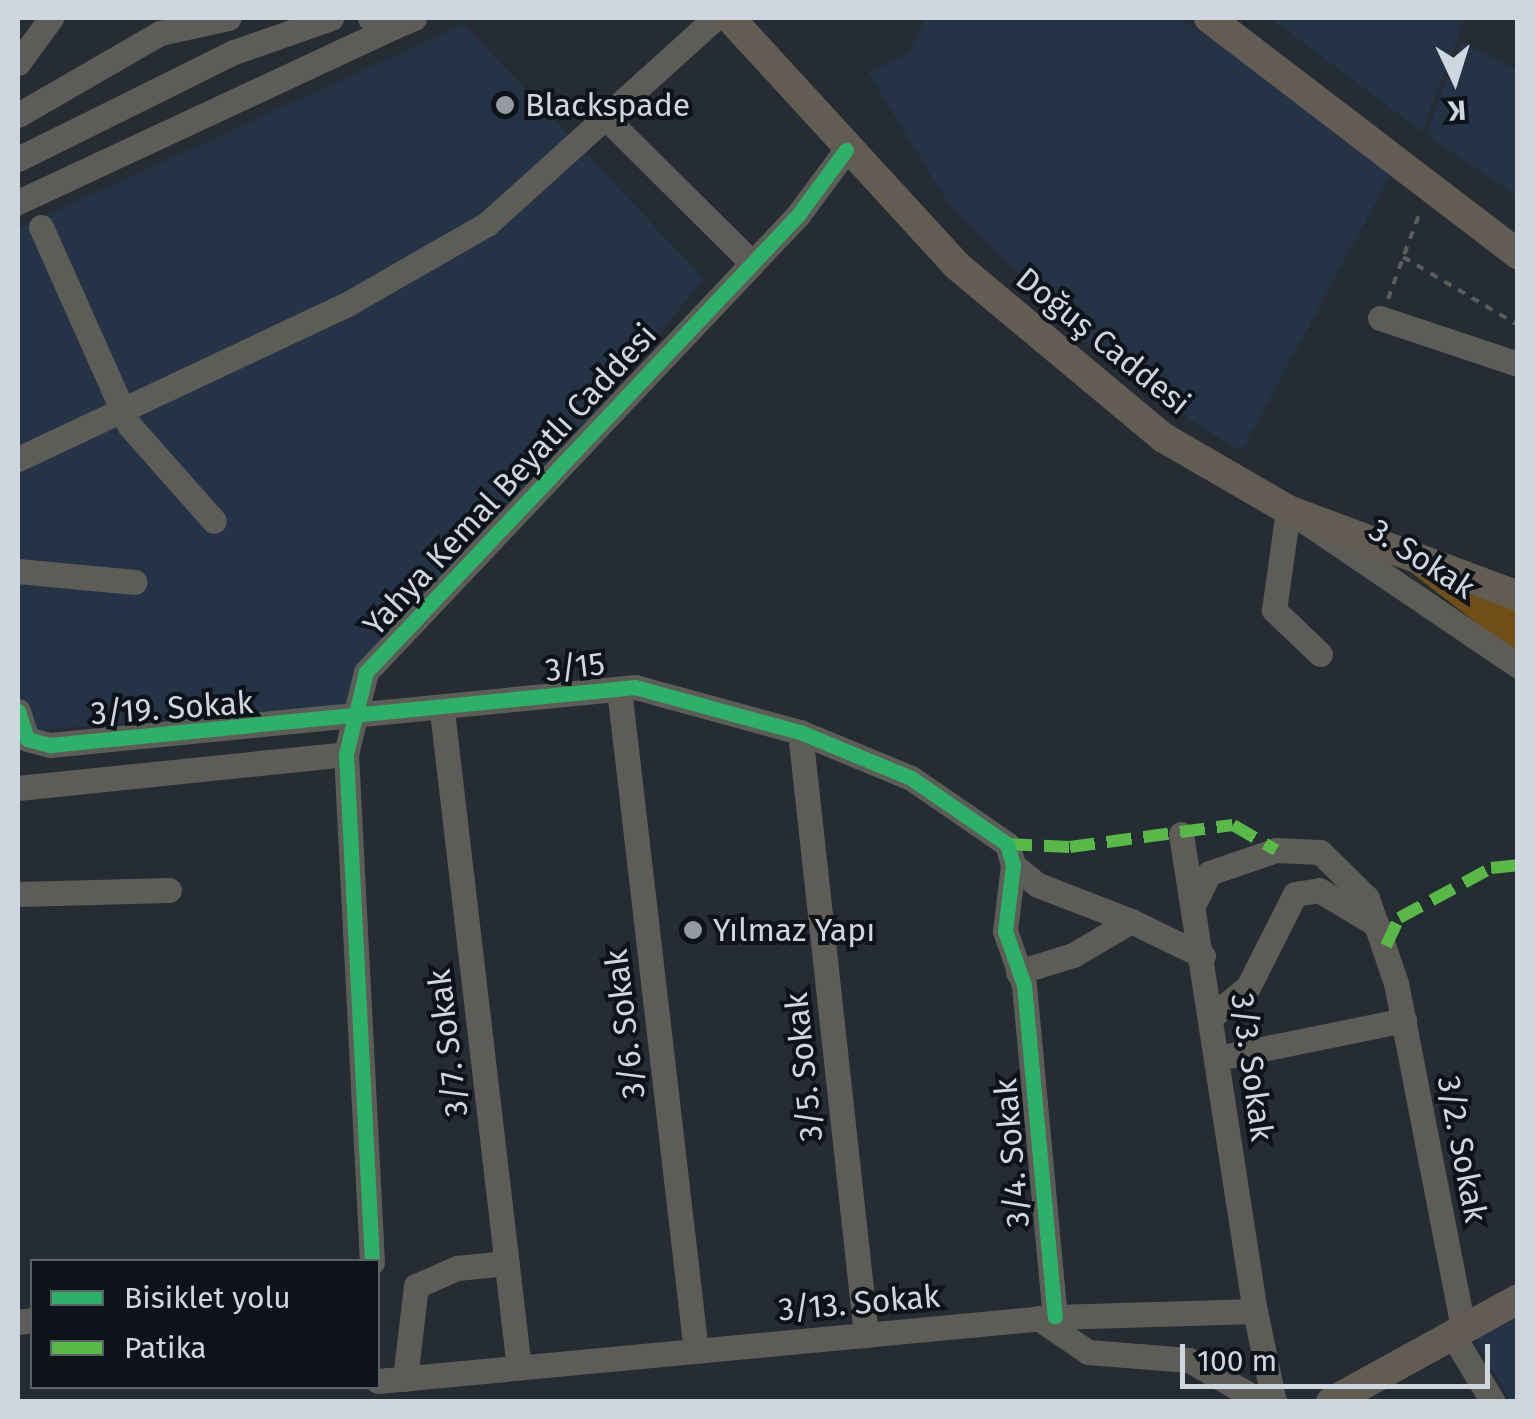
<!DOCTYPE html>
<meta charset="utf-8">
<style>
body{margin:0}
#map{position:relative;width:1535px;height:1419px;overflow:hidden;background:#262c34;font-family:"Fira Sans",sans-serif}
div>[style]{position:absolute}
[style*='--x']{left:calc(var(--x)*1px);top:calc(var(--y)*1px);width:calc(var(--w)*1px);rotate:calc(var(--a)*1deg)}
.built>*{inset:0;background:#243345}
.forest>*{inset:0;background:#6f4f17}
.path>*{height:4px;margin-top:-2px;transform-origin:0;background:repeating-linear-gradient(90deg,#5c5c5b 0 8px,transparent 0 16px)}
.minor>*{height:25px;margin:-12.5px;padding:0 12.5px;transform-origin:12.5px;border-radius:12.5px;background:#5e5c57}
.major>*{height:30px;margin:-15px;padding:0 15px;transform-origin:15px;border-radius:15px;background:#625c53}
.quiet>*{height:12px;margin-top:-6px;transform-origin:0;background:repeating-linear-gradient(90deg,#58b947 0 25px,transparent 0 37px)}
.cycleway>*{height:15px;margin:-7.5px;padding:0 7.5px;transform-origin:7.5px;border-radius:7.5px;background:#2db169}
.dots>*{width:28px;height:28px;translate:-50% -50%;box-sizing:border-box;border:5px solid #0e131a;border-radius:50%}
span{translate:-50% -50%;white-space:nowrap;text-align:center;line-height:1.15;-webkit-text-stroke:8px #0e131a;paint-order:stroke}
.poi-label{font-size:32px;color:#ced6df}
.left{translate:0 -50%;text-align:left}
.street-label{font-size:32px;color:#ced6df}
.frame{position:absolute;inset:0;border:20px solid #ced6df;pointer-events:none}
.legend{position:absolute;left:30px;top:1259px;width:350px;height:130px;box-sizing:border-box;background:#0e131a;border:2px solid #5b6169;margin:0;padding:12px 18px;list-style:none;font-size:30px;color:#ced6df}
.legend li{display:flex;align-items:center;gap:20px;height:50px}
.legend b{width:50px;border:2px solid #5b6169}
.north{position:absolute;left:1405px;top:30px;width:100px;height:100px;-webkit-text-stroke:8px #0e131a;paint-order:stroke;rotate:176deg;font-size:28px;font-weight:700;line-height:40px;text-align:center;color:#ced6df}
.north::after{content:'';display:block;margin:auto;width:35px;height:45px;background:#ced6df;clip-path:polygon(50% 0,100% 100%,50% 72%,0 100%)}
.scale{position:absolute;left:1180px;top:1344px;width:310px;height:45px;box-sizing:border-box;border:5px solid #ced6df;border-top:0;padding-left:12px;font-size:30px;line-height:35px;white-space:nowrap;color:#ced6df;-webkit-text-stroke:8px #0e131a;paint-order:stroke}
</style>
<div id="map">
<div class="built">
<div style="clip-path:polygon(926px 18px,1178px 18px,1280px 80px,1391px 174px,1241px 452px,1117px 373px,948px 203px,868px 72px,908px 54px)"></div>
<div style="clip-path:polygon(1270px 18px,1465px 18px,1422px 132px)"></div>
<div style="clip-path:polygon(464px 24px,704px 279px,354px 704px,18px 732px,18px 228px)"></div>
<div style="clip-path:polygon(1461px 42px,1517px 69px,1517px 196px,1426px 135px)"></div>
<div style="clip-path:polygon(1517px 1317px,1517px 1401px,1510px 1401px,1475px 1339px)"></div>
</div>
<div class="forest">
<div style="clip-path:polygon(1400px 564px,1517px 604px,1517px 654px)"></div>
</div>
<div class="path">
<div style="--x:1403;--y:257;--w:134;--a:30.6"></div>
<div style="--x:1388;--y:299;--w:96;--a:-69.9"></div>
</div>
<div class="minor">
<div style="--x:370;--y:18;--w:25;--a:21"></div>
<div style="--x:393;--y:27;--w:23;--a:-23"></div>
<div style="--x:18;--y:63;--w:56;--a:-53.7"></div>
<div style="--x:18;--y:115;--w:164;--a:-30"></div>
<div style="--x:160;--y:33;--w:70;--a:-12.4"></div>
<div style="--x:609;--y:121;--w:202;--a:44.8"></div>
<div style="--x:18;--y:159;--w:241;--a:-26.4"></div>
<div style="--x:234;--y:52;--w:103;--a:-19.3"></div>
<div style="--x:18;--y:202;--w:414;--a:-25"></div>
<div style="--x:41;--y:227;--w:217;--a:66"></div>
<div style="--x:129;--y:425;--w:128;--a:48.5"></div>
<div style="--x:1380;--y:318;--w:145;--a:18.4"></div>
<div style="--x:18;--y:459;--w:366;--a:-25.2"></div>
<div style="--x:349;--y:303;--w:159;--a:-29.8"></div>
<div style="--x:487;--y:224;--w:307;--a:-42.1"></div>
<div style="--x:18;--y:571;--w:117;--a:5.4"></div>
<div style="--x:1320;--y:654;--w:64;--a:-136.3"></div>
<div style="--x:1274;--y:610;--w:101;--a:-82"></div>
<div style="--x:1288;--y:510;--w:278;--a:34.1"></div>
<div style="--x:619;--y:689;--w:666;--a:83.37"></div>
<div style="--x:18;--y:711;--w:29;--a:72"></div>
<div style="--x:27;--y:739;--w:24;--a:15"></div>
<div style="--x:50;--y:745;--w:588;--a:-5.66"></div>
<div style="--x:635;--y:687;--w:171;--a:15.3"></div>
<div style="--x:800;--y:732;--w:120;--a:22.5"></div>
<div style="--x:911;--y:778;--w:116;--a:34.5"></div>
<div style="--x:1007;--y:844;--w:22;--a:74"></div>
<div style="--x:1013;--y:865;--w:66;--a:96.9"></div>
<div style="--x:1005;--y:931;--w:57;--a:70.6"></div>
<div style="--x:1024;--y:985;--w:333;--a:84.7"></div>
<div style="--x:442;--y:711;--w:661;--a:83.32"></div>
<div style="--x:800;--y:732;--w:607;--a:83.75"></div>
<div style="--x:18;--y:788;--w:330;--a:-5.9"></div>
<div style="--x:1181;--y:834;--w:483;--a:81.2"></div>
<div style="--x:1013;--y:865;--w:32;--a:39"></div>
<div style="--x:1038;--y:885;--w:100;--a:21.2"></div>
<div style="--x:18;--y:894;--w:151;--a:-1.5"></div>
<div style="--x:1195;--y:901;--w:31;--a:-63"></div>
<div style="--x:1209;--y:873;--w:71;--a:-18.9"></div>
<div style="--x:1276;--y:850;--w:44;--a:2.6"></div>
<div style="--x:1320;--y:852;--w:66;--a:44.4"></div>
<div style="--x:1367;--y:898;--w:90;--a:71.2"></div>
<div style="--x:1396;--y:983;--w:351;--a:79"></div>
<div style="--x:1018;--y:972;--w:58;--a:-17.2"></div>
<div style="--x:1073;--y:955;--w:67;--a:-30.4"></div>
<div style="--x:1131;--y:921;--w:80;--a:25.9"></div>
<div style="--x:1212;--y:1016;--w:46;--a:-38.9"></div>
<div style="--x:1248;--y:987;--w:104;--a:-63.2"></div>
<div style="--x:1295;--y:894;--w:24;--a:-9"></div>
<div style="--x:1319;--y:890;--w:68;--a:31.1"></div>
<div style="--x:1218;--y:1058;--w:190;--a:-11.5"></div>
<div style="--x:372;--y:1262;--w:509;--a:-92.93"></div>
<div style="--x:346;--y:754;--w:84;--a:-76.3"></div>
<div style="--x:366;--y:672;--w:629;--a:-46.61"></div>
<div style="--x:798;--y:215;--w:81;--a:-53.6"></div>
<div style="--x:1038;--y:1318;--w:60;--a:34.2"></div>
<div style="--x:1088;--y:1352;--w:101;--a:4.5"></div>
<div style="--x:1189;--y:1360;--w:84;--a:29.9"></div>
<div style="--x:18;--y:1322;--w:14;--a:-8"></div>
<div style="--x:1452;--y:1334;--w:79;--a:58.9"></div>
<div style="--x:405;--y:1379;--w:94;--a:-83.3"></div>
<div style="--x:416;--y:1286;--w:45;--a:-23.7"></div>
<div style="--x:457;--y:1268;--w:50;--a:-5.7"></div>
<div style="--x:378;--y:1381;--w:680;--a:-5.4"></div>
<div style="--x:1055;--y:1317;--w:200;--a:-1.7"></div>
<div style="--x:1255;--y:1311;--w:93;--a:78.2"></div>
</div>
<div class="major">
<div style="--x:730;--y:18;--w:335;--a:47.5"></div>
<div style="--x:956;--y:265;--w:271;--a:39.8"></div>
<div style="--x:1164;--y:438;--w:143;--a:30.1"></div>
<div style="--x:1288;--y:510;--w:246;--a:20.5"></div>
<div style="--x:1209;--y:18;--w:389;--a:37.4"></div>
<div style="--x:1331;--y:1402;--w:213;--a:-28.8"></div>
</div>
<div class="quiet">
<div style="--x:1007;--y:844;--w:63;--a:2.7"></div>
<div style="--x:1070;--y:847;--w:164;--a:-7.7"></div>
<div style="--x:1233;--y:825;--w:50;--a:30.2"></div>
<div style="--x:1386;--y:946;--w:31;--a:-65"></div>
<div style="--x:1399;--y:918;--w:105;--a:-28.5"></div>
<div style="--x:1491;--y:868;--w:27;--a:-6"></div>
</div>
<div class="cycleway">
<div style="--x:18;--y:711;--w:29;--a:72"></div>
<div style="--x:27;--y:739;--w:24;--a:15"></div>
<div style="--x:50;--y:745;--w:588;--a:-5.66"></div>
<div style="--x:635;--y:687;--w:171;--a:15.3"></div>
<div style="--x:800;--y:732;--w:120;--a:22.5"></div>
<div style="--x:911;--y:778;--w:116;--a:34.5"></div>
<div style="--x:1007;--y:844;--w:22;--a:74"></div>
<div style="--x:1013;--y:865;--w:66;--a:96.9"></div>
<div style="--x:1005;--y:931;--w:57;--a:70.6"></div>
<div style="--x:1024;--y:985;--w:333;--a:84.7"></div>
<div style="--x:372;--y:1262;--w:509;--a:-92.93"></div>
<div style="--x:346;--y:754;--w:84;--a:-76.3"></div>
<div style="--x:366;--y:672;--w:629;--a:-46.61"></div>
<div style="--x:798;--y:215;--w:81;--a:-53.6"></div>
</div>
<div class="dots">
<div style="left:505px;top:105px;background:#939aa3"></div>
<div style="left:693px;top:930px;background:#939aa3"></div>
</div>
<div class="poi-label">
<span class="left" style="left:525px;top:105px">Blackspade</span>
<span class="left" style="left:713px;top:930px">Yılmaz Yapı</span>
</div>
<div class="street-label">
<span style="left:1103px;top:341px;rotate:39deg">Doğuş Caddesi</span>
<span style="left:510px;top:480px;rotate:-47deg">Yahya Kemal Beyatlı Caddesi</span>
<span style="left:1422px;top:559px;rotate:33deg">3. Sokak</span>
<span style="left:575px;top:667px;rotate:-7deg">3/15</span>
<span style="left:172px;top:708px;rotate:-4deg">3/19. Sokak</span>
<span style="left:625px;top:1024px;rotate:-97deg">3/6. Sokak</span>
<span style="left:448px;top:1043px;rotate:-97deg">3/7. Sokak</span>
<span style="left:804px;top:1067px;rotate:-96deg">3/5. Sokak</span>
<span style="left:1252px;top:1067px;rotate:82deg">3/3. Sokak</span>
<span style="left:1462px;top:1149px;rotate:79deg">3/2. Sokak</span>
<span style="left:1012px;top:1153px;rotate:-95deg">3/4. Sokak</span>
<span style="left:859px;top:1303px;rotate:-5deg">3/13. Sokak</span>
</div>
<div class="frame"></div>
<ul class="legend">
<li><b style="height:12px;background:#2db169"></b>Bisiklet yolu</li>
<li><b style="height:12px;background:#58b947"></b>Patika</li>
</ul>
<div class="north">K</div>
<div class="scale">100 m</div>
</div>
